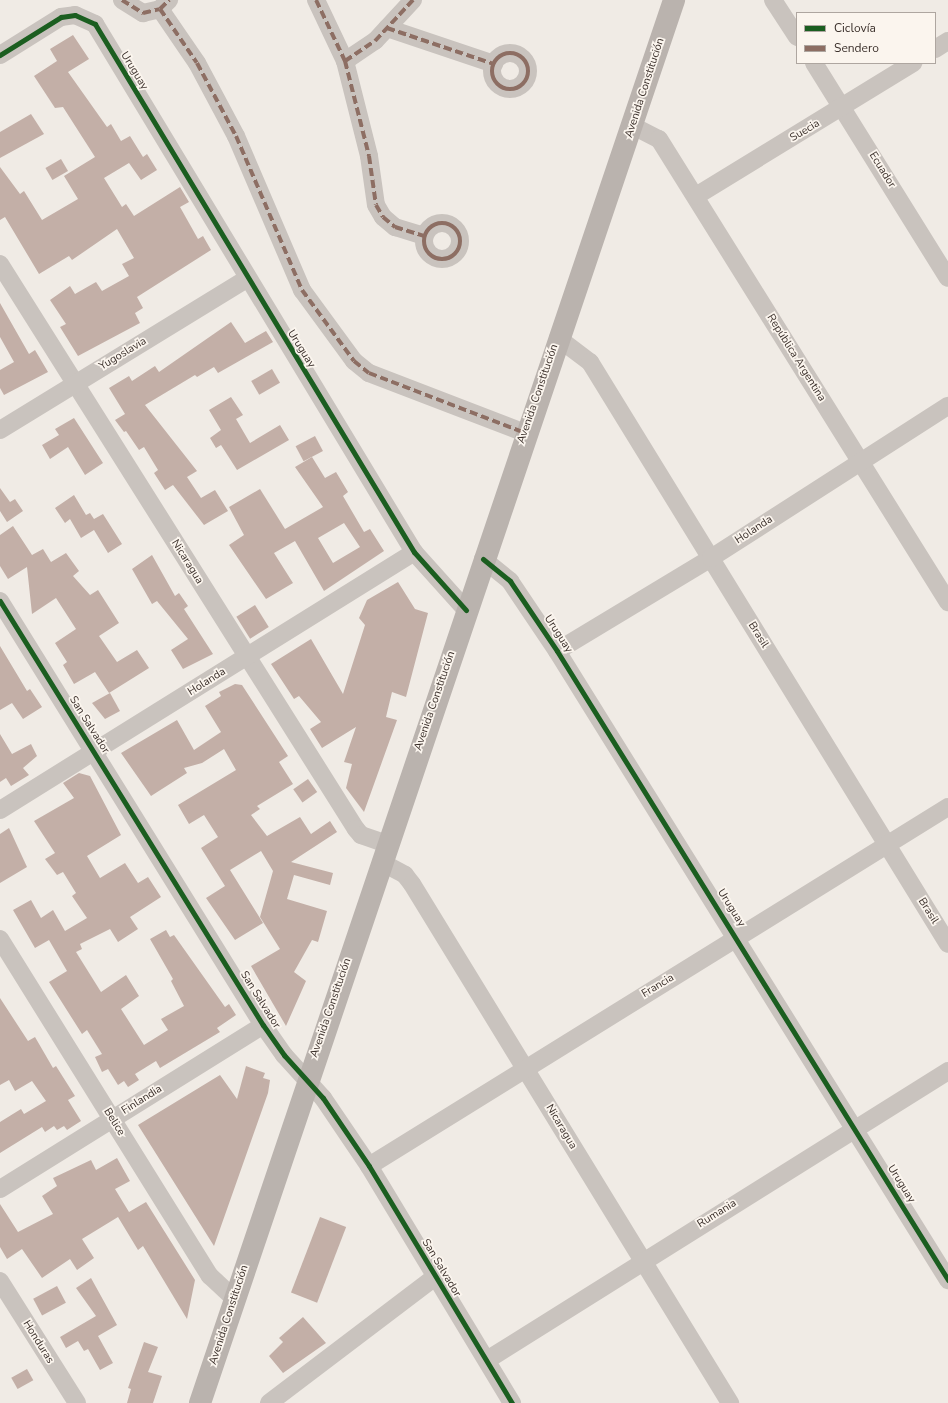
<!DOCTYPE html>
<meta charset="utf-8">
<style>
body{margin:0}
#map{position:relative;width:948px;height:1403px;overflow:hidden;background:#f0ebe5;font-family:"Nunito Sans",sans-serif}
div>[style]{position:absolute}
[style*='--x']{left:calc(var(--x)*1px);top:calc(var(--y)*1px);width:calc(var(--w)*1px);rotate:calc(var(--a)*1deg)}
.building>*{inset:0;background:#c3afa7;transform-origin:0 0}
.minor>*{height:18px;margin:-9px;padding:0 9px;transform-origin:9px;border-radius:9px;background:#c9c3be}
.minor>.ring{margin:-9px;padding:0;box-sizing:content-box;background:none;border:18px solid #c9c3be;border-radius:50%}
.secondary>*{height:22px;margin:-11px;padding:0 11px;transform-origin:11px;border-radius:11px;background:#bab3ae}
.quiet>*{height:4px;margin-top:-2px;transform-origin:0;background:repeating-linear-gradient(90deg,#8d6e63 0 8px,transparent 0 12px)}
.quiet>.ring{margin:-2px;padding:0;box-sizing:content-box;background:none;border:4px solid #8d6e63;border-radius:50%}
.cycleway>*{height:5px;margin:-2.5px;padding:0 2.5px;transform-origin:2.5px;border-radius:2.5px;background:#1b5e20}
span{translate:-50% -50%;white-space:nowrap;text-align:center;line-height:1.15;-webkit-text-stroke:3.5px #fbf5ee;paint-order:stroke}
.street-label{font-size:11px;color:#3b302b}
.legend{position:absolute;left:796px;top:12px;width:140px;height:52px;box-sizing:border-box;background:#fbf5ee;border:1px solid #aea6a0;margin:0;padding:5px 7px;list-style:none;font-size:12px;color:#3b302b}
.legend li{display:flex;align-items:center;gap:8px;height:20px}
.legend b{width:20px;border:1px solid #aea6a0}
</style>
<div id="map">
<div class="building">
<div style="clip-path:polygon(73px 35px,89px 59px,68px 72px,107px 127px,111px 124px,121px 141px,130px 136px,143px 157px,147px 154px,157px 170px,141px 180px,129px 163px,104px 178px,122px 207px,126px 204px,134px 216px,180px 187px,189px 202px,180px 207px,198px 239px,203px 236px,211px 250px,137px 297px,143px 308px,135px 313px,140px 323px,78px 356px,60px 327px,66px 324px,50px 300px,70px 286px,75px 294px,96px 282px,102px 291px,129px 276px,122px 264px,134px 258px,117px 229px,72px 260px,69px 256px,39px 274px,5px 217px,0 220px,0 167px,20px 194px,24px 191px,42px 220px,78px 199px,64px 176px,95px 157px,63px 107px,55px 108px,34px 76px,57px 61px,50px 49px)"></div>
<div style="clip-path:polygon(31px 114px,44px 134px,0 158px,0 132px)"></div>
<div style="left:61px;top:159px;width:14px;height:18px;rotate:60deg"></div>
<div style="clip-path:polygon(0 303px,29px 354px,35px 350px,48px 372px,4px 395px,0 388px,0 370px,14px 362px,0 337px)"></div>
<div style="clip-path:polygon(231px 322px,245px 343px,266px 331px,273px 342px,218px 373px,214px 367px,197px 377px,195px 375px,145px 405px,197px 471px,187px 477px,201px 498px,215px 490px,228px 511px,204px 525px,173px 485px,165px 490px,154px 473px,158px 470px,144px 447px,139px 450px,126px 431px,124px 432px,115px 420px,125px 414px,109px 388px,129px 376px,132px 381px,155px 366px,159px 372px)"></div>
<div style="left:272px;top:369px;width:16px;height:24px;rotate:60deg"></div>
<div style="clip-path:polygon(231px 397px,243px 415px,236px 419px,250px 443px,280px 425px,289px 440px,237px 470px,221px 445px,216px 448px,210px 438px,221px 430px,209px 410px)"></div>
<div style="clip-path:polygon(74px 418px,103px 463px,85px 475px,68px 447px,50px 459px,42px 445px,59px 435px,55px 429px)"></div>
<div style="left:315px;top:436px;width:17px;height:22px;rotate:62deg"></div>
<div style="clip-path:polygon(evenodd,312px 457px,325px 478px,336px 472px,348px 492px,343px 496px,364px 532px,370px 529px,384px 551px,324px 591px,295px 541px,274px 553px,293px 583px,266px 599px,229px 545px,244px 535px,229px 507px,260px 489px,285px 529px,323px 507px,295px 467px,312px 457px,344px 523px,360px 547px,333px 563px,318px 538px,344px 523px)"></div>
<div style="clip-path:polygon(0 488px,10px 502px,15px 499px,23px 511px,7px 522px,0 511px)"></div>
<div style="clip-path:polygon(74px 495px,86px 515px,90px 513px,94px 519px,103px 514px,122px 544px,108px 553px,94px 530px,81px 538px,70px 519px,65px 523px,55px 508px)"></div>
<div style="clip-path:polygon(13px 526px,32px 555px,43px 549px,51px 562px,66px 553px,79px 571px,73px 576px,90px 595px,98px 590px,119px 623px,99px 636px,117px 662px,137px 650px,149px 668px,109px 693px,95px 672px,74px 684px,63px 665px,67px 662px,55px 643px,76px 629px,56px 598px,32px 614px,27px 567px,8px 579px,0 566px,0 535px)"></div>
<div style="clip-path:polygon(152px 555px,175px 596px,179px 593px,188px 606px,184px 609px,213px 654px,183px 669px,171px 650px,188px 639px,157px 601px,152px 604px,132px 569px)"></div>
<div style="clip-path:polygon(398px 582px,415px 609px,428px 613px,406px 697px,392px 692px,386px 717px,397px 720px,364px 812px,346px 788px,352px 764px,344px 762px,356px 727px,322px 748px,310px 729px,321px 722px,299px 696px,294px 699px,271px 664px,311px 639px,343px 694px,365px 625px,359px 618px,367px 600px)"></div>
<div style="left:255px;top:605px;width:26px;height:22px;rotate:58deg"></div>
<div style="clip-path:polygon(0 646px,27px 691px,30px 689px,42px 707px,23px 719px,12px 703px,0 710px)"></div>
<div style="clip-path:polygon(235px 684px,242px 685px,288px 756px,279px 762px,293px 784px,257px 806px,260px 809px,251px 815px,267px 836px,300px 817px,311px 834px,330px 821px,337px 832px,291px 862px,333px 873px,330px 885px,294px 875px,287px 899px,327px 911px,318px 942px,312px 940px,294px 972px,306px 981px,286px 1026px,251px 966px,280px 949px,260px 917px,273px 871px,261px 851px,230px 870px,263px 923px,235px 940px,206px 898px,225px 886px,201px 848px,218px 837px,204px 815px,189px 824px,178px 805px,236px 770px,224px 749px,202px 763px,184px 768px,187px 773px,151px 796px,121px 753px,177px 720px,194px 750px,221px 732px,205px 706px,221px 696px,219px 692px)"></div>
<div style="clip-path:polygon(110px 693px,120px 711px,105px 719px,92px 703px)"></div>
<div style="clip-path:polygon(0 734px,12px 754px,31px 744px,37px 756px,23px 768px,29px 775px,11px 786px,6px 778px,0 782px)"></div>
<div style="clip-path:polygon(79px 773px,90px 776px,121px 835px,87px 856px,100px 878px,125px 863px,138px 883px,148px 877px,161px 897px,130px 917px,138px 929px,118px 942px,110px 929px,80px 944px,82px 949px,76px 952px,101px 992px,126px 975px,139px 996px,121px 1009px,144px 1045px,168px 1030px,161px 1019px,184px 1006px,171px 981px,173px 979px,150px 939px,166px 930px,170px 937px,174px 935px,225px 1007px,229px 1004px,236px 1015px,217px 1028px,220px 1032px,160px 1068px,156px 1061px,135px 1074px,139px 1080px,128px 1087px,124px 1081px,118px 1085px,108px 1069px,102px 1072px,95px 1057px,102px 1054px,87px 1030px,82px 1034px,49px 982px,67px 971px,49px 940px,35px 948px,13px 910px,31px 900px,41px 918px,53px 910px,65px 931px,87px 918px,72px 896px,76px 893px,63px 872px,57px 875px,45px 859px,55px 853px,34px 821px,74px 798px,63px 783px)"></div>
<div style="left:308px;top:779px;width:16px;height:18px;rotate:55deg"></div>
<div style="clip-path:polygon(9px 828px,27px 867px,0 883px,0 834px)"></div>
<div style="clip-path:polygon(0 998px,28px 1041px,35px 1037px,53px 1068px,56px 1066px,75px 1096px,68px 1100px,81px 1121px,67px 1130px,64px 1126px,57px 1130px,54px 1126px,45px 1132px,42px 1127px,0 1153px,0 1122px,21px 1109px,24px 1114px,46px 1101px,32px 1081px,15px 1091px,9px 1080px,0 1085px)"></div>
<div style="clip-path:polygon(246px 1066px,265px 1073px,263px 1078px,270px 1080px,268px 1093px,214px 1246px,138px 1125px,220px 1075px,237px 1099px)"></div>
<div style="clip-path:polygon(117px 1158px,130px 1181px,115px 1189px,129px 1212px,146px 1202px,195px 1280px,187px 1319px,143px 1246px,138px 1250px,118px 1217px,82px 1239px,94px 1258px,77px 1270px,70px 1259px,42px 1278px,22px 1249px,7px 1259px,0 1247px,0 1204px,18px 1232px,53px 1214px,42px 1196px,57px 1186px,53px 1178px,91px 1160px,96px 1170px)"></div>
<div style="left:320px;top:1217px;width:28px;height:81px;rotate:21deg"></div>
<div style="clip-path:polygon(91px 1278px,117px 1325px,98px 1336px,113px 1363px,100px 1370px,88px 1349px,84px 1351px,78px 1341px,66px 1348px,60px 1337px,96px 1316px,76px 1288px)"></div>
<div style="left:57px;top:1286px;width:19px;height:27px;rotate:62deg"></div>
<div style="clip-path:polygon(303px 1317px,326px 1343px,283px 1373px,269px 1356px,283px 1342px,279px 1338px)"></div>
<div style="clip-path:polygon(144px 1342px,158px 1347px,148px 1372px,162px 1376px,153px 1403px,127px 1403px,131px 1389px,128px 1388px)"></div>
<div style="left:27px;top:1369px;width:13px;height:18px;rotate:61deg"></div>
</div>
<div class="minor">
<div style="--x:122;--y:0;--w:25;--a:32"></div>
<div style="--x:143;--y:13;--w:17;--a:-13"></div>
<div style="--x:160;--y:9;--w:13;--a:-45"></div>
<div style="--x:316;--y:0;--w:68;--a:64.6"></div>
<div style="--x:345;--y:61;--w:98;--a:75.8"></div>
<div style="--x:369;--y:156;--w:49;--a:81.9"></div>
<div style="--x:376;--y:205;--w:14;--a:60"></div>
<div style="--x:383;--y:217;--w:16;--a:40"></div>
<div style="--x:395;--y:227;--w:31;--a:17"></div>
<div style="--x:773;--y:0;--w:44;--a:57"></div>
<div style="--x:160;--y:9;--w:65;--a:55.6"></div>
<div style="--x:197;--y:63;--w:83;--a:61.9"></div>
<div style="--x:236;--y:136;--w:168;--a:66.8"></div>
<div style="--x:302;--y:290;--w:88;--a:53.8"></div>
<div style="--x:354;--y:361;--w:19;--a:39"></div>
<div style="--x:369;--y:373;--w:167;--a:21"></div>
<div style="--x:387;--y:28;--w:113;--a:18.6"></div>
<div style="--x:935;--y:49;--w:15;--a:-32"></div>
<div class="ring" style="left:492px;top:53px;width:18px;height:18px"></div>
<div style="--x:0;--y:55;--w:72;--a:-31.9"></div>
<div style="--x:61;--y:17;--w:14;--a:-8"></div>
<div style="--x:75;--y:15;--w:22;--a:24"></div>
<div style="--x:95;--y:24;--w:617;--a:58.86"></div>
<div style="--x:414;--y:552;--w:78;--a:48.1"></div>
<div style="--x:345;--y:61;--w:36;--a:-34"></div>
<div style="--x:375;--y:41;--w:56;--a:-47.2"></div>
<div style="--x:814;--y:63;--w:253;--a:58.1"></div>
<div style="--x:633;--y:126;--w:29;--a:27"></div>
<div style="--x:659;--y:139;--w:546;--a:58.03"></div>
<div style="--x:696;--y:196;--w:255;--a:-31.5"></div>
<div class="ring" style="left:424px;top:223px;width:18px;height:18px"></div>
<div style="--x:0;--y:264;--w:668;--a:57.79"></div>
<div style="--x:356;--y:829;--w:8;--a:50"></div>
<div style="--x:361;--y:835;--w:28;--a:19"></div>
<div style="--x:558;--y:338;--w:40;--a:37"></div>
<div style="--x:590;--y:362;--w:683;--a:58.4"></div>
<div style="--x:0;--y:430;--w:289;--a:-31.5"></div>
<div style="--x:483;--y:559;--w:35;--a:39"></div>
<div style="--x:510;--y:581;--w:84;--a:56.1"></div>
<div style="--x:557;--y:651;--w:741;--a:58.13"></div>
<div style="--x:0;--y:601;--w:499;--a:58.2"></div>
<div style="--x:263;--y:1025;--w:37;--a:55"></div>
<div style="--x:284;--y:1055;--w:58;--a:47.8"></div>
<div style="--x:323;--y:1098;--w:82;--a:55.9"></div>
<div style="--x:369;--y:1166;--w:277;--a:58.9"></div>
<div style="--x:557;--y:651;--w:180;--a:-31.1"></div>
<div style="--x:711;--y:558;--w:282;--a:-32.7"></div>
<div style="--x:0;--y:810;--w:488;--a:-31.9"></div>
<div style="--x:381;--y:862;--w:27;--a:28"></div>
<div style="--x:405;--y:875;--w:11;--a:52"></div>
<div style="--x:412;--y:884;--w:609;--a:58.5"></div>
<div style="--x:0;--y:939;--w:397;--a:58.1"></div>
<div style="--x:210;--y:1276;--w:33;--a:43"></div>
<div style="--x:369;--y:1166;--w:681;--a:-31.8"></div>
<div style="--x:0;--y:1189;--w:310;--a:-31.9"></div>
<div style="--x:0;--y:1281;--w:144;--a:57.7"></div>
<div style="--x:487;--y:1360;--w:544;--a:-32.08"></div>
<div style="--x:269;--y:1403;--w:208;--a:-37.2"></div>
</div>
<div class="secondary">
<div style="--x:200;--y:1403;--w:1481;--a:-71.33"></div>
</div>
<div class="quiet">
<div style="--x:122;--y:0;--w:25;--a:32"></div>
<div style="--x:143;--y:13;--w:17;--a:-13"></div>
<div style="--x:160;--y:9;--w:13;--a:-45"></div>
<div style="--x:316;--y:0;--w:68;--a:64.6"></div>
<div style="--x:345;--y:61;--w:98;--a:75.8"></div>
<div style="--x:369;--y:156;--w:49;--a:81.9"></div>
<div style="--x:376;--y:205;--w:14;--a:60"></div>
<div style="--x:383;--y:217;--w:16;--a:40"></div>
<div style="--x:395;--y:227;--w:31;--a:17"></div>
<div style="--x:160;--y:9;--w:65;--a:55.6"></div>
<div style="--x:197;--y:63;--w:83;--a:61.9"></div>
<div style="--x:236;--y:136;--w:168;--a:66.8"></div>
<div style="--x:302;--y:290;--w:88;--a:53.8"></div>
<div style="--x:354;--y:361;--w:19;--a:39"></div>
<div style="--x:369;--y:373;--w:167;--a:21"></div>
<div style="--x:387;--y:28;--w:113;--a:18.6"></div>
<div class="ring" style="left:492px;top:53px;width:32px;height:32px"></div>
<div style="--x:345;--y:61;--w:36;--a:-34"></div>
<div style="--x:375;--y:41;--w:56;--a:-47.2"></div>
<div class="ring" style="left:424px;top:223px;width:32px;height:32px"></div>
</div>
<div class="cycleway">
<div style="--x:0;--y:55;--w:72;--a:-31.9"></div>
<div style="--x:61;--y:17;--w:14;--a:-8"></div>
<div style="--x:75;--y:15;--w:22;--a:24"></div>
<div style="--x:95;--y:24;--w:617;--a:58.86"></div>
<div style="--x:414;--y:552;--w:78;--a:48.1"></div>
<div style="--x:483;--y:559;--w:35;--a:39"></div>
<div style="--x:510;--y:581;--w:84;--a:56.1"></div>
<div style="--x:557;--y:651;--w:741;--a:58.13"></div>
<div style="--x:0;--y:601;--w:499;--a:58.2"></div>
<div style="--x:263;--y:1025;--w:37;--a:55"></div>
<div style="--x:284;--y:1055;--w:58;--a:47.8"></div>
<div style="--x:323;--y:1098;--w:82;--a:55.9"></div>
<div style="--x:369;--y:1166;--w:277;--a:58.9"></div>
</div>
<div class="street-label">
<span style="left:134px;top:71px;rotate:59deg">Uruguay</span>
<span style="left:645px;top:88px;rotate:-72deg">Avenida Constitución</span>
<span style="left:805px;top:131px;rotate:-31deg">Suecia</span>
<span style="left:882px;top:170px;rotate:58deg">Ecuador</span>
<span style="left:301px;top:349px;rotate:58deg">Uruguay</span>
<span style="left:123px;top:354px;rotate:-31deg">Yugoslavia</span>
<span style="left:796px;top:358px;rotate:58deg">República Argentina</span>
<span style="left:538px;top:394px;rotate:-71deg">Avenida Constitución</span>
<span style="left:754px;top:530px;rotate:-33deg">Holanda</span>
<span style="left:187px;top:562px;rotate:58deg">Nicaragua</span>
<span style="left:558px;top:634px;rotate:57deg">Uruguay</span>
<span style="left:758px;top:635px;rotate:58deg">Brasil</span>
<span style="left:207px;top:682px;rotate:-32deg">Holanda</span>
<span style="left:435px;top:701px;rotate:-71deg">Avenida Constitución</span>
<span style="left:89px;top:725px;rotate:58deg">San Salvador</span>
<span style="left:731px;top:908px;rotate:58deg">Uruguay</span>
<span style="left:928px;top:911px;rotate:58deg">Brasil</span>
<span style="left:658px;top:986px;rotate:-31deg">Francia</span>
<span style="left:260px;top:1000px;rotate:58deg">San Salvador</span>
<span style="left:331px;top:1008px;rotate:-71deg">Avenida Constitución</span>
<span style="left:142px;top:1100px;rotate:-32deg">Finlandia</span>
<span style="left:114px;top:1122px;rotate:58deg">Belice</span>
<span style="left:561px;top:1127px;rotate:59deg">Nicaragua</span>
<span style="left:901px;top:1184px;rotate:58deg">Uruguay</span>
<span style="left:717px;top:1214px;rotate:-32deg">Rumania</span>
<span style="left:441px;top:1268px;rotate:59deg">San Salvador</span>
<span style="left:229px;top:1315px;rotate:-72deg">Avenida Constitución</span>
<span style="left:38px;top:1342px;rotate:58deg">Honduras</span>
</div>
<ul class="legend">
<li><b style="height:5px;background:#1b5e20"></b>Ciclovía</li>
<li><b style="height:5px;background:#8d6e63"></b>Sendero</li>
</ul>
</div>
